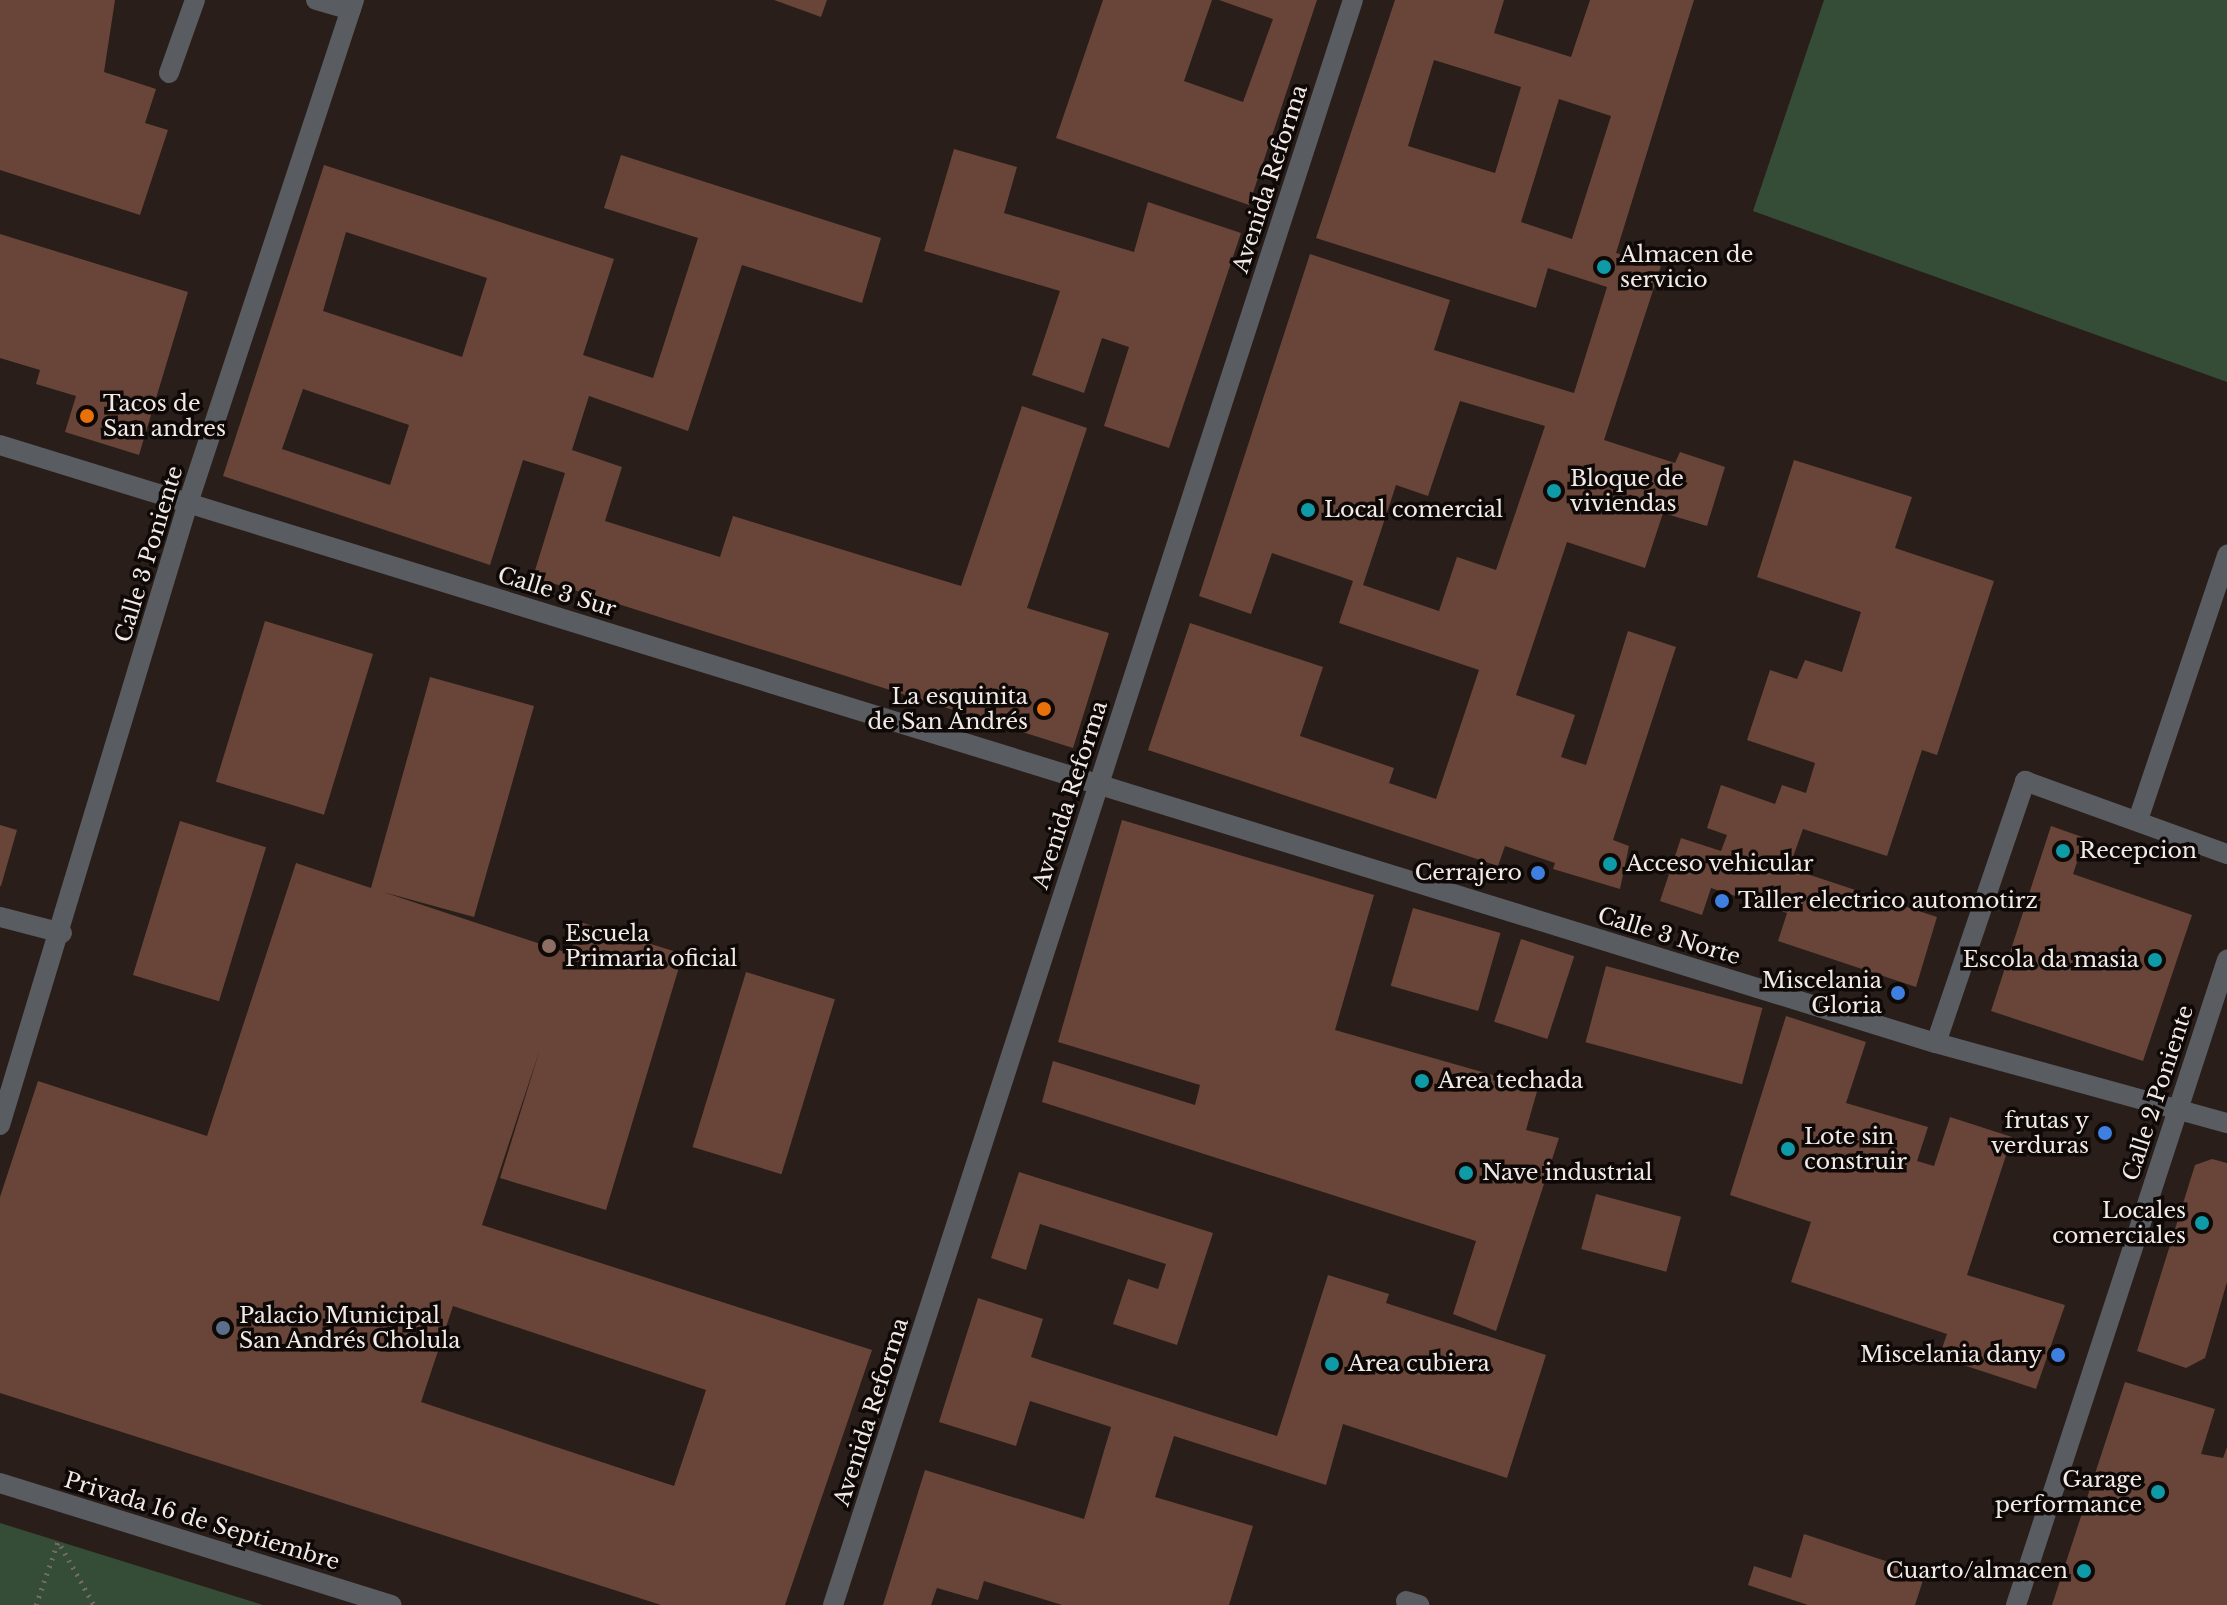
<!DOCTYPE html>
<meta charset="utf-8">
<style>
body{margin:0}
#map{position:relative;width:2227px;height:1605px;overflow:hidden;background:#291e19;font-family:"Libre Baskerville",serif}
div>[style]{position:absolute}
[style*='--x']{left:calc(var(--x)*1px);top:calc(var(--y)*1px);width:calc(var(--w)*1px);rotate:calc(var(--a)*1deg)}
.green>*{inset:0;background:#354d37}
.building>*{inset:0;background:#684538;transform-origin:0 0}
.path>*{height:5px;margin-top:-2.5px;transform-origin:0;background:repeating-linear-gradient(90deg,#736965 0 2px,transparent 0 8px)}
.service>*{height:20px;margin:-10px;padding:0 10px;transform-origin:10px;border-radius:10px;background:#595c61}
.pedestrian>*{height:20px;margin:-10px;padding:0 10px;transform-origin:10px;border-radius:10px;background:#595c61}
.minor>*{height:20px;margin:-10px;padding:0 10px;transform-origin:10px;border-radius:10px;background:#595c61}
.tertiary>*{height:20px;margin:-10px;padding:0 10px;transform-origin:10px;border-radius:10px;background:#595c61}
.dots>*{width:22px;height:22px;translate:-50% -50%;box-sizing:border-box;border:4px solid #0e0907;border-radius:50%}
span{translate:-50% -50%;white-space:nowrap;text-align:center;line-height:1.15;-webkit-text-stroke:7px #0e0907;paint-order:stroke}
.street-label{font-size:22px;color:#f2eae7}
.poi-label{font-size:22px;color:#f2eae7}
.left{translate:0 -50%;text-align:left}
.right{translate:-100% -50%;text-align:right}
</style>
<div id="map">
<div class="green">
<div style="clip-path:polygon(1824px 0,2227px 0,2227px 382px,1753px 211px)"></div>
<div style="clip-path:polygon(0 1523px,263px 1605px,0 1605px)"></div>
</div>
<div class="building">
<div style="clip-path:polygon(0 0,115px 0,104px 72px,156px 89px,145px 123px,168px 130px,140px 215px,0 170px)"></div>
<div style="clip-path:polygon(774px 0,827px 0,821px 17px)"></div>
<div style="clip-path:polygon(1103px 0,1212px 0,1184px 81px,1243px 102px,1273px 19px,1219px 0,1317px 0,1249px 205px,1056px 138px)"></div>
<div style="clip-path:polygon(evenodd,1395px 0,1504px 0,1494px 33px,1571px 57px,1590px 0,1694px 0,1616px 253px,1661px 266px,1604px 440px,1675px 463px,1680px 452px,1725px 467px,1707px 526px,1663px 513px,1645px 568px,1567px 542px,1516px 695px,1575px 715px,1561px 757px,1586px 765px,1628px 631px,1676px 647px,1613px 840px,1629px 846px,1620px 889px,1553px 869px,1555px 863px,1505px 846px,1498px 866px,1148px 750px,1190px 623px,1323px 667px,1300px 736px,1394px 768px,1389px 783px,1436px 799px,1479px 670px,1339px 623px,1353px 581px,1272px 553px,1251px 614px,1199px 596px,1310px 254px,1450px 300px,1434px 350px,1574px 393px,1607px 287px,1548px 268px,1536px 308px,1316px 238px,1395px 0,1434px 60px,1521px 87px,1495px 173px,1408px 146px,1434px 60px,1395px 0,1559px 99px,1611px 116px,1572px 239px,1521px 222px,1559px 99px,1395px 0,1460px 401px,1545px 426px,1496px 570px,1457px 557px,1439px 611px,1363px 585px,1396px 485px,1428px 496px,1460px 401px)"></div>
<div style="clip-path:polygon(954px 149px,1017px 167px,1004px 213px,1134px 252px,1148px 202px,1241px 233px,1169px 448px,1104px 426px,1129px 347px,1102px 338px,1084px 393px,1032px 375px,1060px 291px,924px 251px)"></div>
<div style="clip-path:polygon(evenodd,621px 155px,881px 238px,862px 303px,742px 265px,688px 431px,589px 396px,572px 450px,622px 467px,605px 521px,720px 557px,733px 516px,961px 586px,1022px 406px,1087px 428px,1027px 608px,1109px 633px,1073px 748px,533px 577px,565px 473px,523px 460px,490px 565px,223px 476px,324px 165px,614px 259px,583px 355px,653px 378px,698px 238px,604px 208px,621px 155px,346px 232px,487px 278px,462px 357px,323px 311px,346px 232px,621px 155px,303px 389px,409px 425px,390px 485px,282px 449px,303px 389px)"></div>
<div style="clip-path:polygon(0 234px,188px 292px,139px 455px,65px 432px,76px 396px,36px 384px,40px 370px,0 358px)"></div>
<div style="clip-path:polygon(1794px 460px,1912px 497px,1895px 548px,1994px 581px,1937px 755px,1922px 750px,1887px 856px,1803px 829px,1789px 868px,1937px 917px,1916px 987px,1778px 941px,1787px 913px,1711px 888px,1702px 915px,1660px 901px,1681px 838px,1721px 851px,1727px 835px,1707px 828px,1721px 785px,1775px 804px,1782px 785px,1806px 793px,1815px 763px,1747px 740px,1770px 670px,1797px 679px,1805px 660px,1842px 672px,1861px 612px,1757px 577px)"></div>
<div style="left:265px;top:621px;width:113px;height:168px;rotate:17deg"></div>
<div style="clip-path:polygon(evenodd,430px 677px,534px 706px,474px 917px,383px 892px,571px 954px,577px 921px,683px 954px,606px 1210px,500px 1178px,540px 1049px,482px 1225px,872px 1350px,785px 1605px,661px 1605px,0 1393px,0 1197px,38px 1081px,207px 1136px,296px 863px,371px 888px,430px 677px,453px 1306px,706px 1390px,674px 1486px,421px 1402px,453px 1306px)"></div>
<div style="clip-path:polygon(1122px 820px,1374px 895px,1335px 1030px,1538px 1088px,1526px 1130px,1559px 1138px,1496px 1331px,1453px 1314px,1476px 1241px,1042px 1102px,1053px 1061px,1195px 1105px,1200px 1085px,1058px 1042px)"></div>
<div style="left:180px;top:821px;width:90px;height:161px;rotate:17deg"></div>
<div style="clip-path:polygon(0 825px,17px 830px,1px 886px,0 886px)"></div>
<div style="clip-path:polygon(2051px 826px,2085px 838px,2073px 874px,2192px 915px,2143px 1061px,1991px 1011px)"></div>
<div style="left:1413px;top:908px;width:91px;height:81px;rotate:16deg"></div>
<div style="left:1521px;top:939px;width:56px;height:87px;rotate:18deg"></div>
<div style="left:1606px;top:966px;width:162px;height:79px;rotate:15deg"></div>
<div style="left:746px;top:972px;width:93px;height:183px;rotate:17deg"></div>
<div style="clip-path:polygon(1786px 1016px,1866px 1042px,1846px 1103px,1928px 1127px,1917px 1161px,1934px 1166px,1950px 1117px,2012px 1137px,1967px 1275px,2065px 1305px,2036px 1389px,1939px 1357px,1947px 1334px,1791px 1282px,1811px 1222px,1730px 1195px)"></div>
<div style="clip-path:polygon(2212px 1159px,2227px 1163px,2227px 1282px,2205px 1358px,2186px 1368px,2137px 1351px,2195px 1165px)"></div>
<div style="clip-path:polygon(1019px 1172px,1213px 1233px,1177px 1345px,1113px 1324px,1128px 1279px,1158px 1289px,1166px 1264px,1040px 1224px,1026px 1270px,991px 1258px)"></div>
<div style="left:1596px;top:1194px;width:88px;height:57px;rotate:15deg"></div>
<div style="clip-path:polygon(1328px 1275px,1389px 1294px,1386px 1303px,1546px 1355px,1507px 1478px,1343px 1424px,1326px 1485px,1174px 1436px,1155px 1497px,1253px 1526px,1229px 1605px,1062px 1605px,984px 1581px,978px 1600px,937px 1588px,931px 1605px,883px 1605px,925px 1470px,1084px 1519px,1111px 1427px,1030px 1401px,1016px 1446px,939px 1422px,978px 1298px,1043px 1319px,1031px 1357px,1277px 1436px)"></div>
<div style="clip-path:polygon(2125px 1382px,2215px 1409px,2201px 1454px,2223px 1458px,2227px 1447px,2227px 1605px,2052px 1605px)"></div>
<div style="clip-path:polygon(1804px 1534px,1925px 1574px,1915px 1605px,1808px 1605px,1748px 1585px,1754px 1566px,1791px 1578px)"></div>
</div>
<div class="path">
<div style="--x:61;--y:1546;--w:68;--a:60.8"></div>
<div style="--x:36;--y:1605;--w:67;--a:-70.8"></div>
</div>
<div class="service">
<div style="--x:316;--y:0;--w:36;--a:16"></div>
<div style="--x:169;--y:73;--w:77;--a:-70.4"></div>
<div style="--x:2138;--y:820;--w:280;--a:-71.4"></div>
<div style="--x:1936;--y:1043;--w:277;--a:-71.2"></div>
<div style="--x:2025;--y:781;--w:215;--a:19.9"></div>
<div style="--x:1406;--y:1601;--w:14;--a:17"></div>
</div>
<div class="pedestrian">
<div style="--x:0;--y:1483;--w:410;--a:17.3"></div>
</div>
<div class="minor">
<div style="--x:0;--y:445;--w:2026;--a:17.17"></div>
<div style="--x:1936;--y:1043;--w:302;--a:15.4"></div>
<div style="--x:0;--y:917;--w:64;--a:14.5"></div>
<div style="--x:0;--y:1125;--w:650;--a:-73.18"></div>
<div style="--x:188;--y:503;--w:530;--a:-71.74"></div>
<div style="--x:2016;--y:1605;--w:679;--a:-71.89"></div>
</div>
<div class="tertiary">
<div style="--x:833;--y:1605;--w:1687;--a:-72.05"></div>
</div>
<div class="dots">
<div style="left:1604px;top:267px;background:#0f9aa8"></div>
<div style="left:87px;top:416px;background:#e8710a"></div>
<div style="left:1554px;top:491px;background:#0f9aa8"></div>
<div style="left:1308px;top:510px;background:#0f9aa8"></div>
<div style="left:1044px;top:709px;background:#e8710a"></div>
<div style="left:2063px;top:851px;background:#0f9aa8"></div>
<div style="left:1610px;top:864px;background:#0f9aa8"></div>
<div style="left:1538px;top:873px;background:#3f7fe0"></div>
<div style="left:1722px;top:901px;background:#3f7fe0"></div>
<div style="left:549px;top:946px;background:#8d6e63"></div>
<div style="left:2155px;top:960px;background:#0f9aa8"></div>
<div style="left:1898px;top:993px;background:#3f7fe0"></div>
<div style="left:1422px;top:1081px;background:#0f9aa8"></div>
<div style="left:2105px;top:1133px;background:#3f7fe0"></div>
<div style="left:1788px;top:1149px;background:#0f9aa8"></div>
<div style="left:1466px;top:1173px;background:#0f9aa8"></div>
<div style="left:2202px;top:1223px;background:#0f9aa8"></div>
<div style="left:223px;top:1328px;background:#5c6f8a"></div>
<div style="left:2058px;top:1355px;background:#3f7fe0"></div>
<div style="left:1332px;top:1364px;background:#0f9aa8"></div>
<div style="left:2158px;top:1492px;background:#0f9aa8"></div>
<div style="left:2084px;top:1571px;background:#0f9aa8"></div>
</div>
<div class="street-label">
<span style="left:1270px;top:179px;rotate:-72deg">Avenida Reforma</span>
<span style="left:149px;top:554px;rotate:-73deg">Calle 3 Poniente</span>
<span style="left:557px;top:592px;rotate:17deg">Calle 3 Sur</span>
<span style="left:1070px;top:795px;rotate:-72deg">Avenida Reforma</span>
<span style="left:1669px;top:936px;rotate:17deg">Calle 3 Norte</span>
<span style="left:2158px;top:1093px;rotate:-72deg">Calle 2 Poniente</span>
<span style="left:871px;top:1412px;rotate:-72deg">Avenida Reforma</span>
<span style="left:202px;top:1521px;rotate:17deg">Privada 16 de Septiembre</span>
</div>
<div class="poi-label">
<span class="left" style="left:1620px;top:267px">Almacen de<br>servicio</span>
<span class="left" style="left:103px;top:416px">Tacos de<br>San andres</span>
<span class="left" style="left:1570px;top:491px">Bloque de<br>viviendas</span>
<span class="left" style="left:1324px;top:510px">Local comercial</span>
<span class="right" style="left:1028px;top:709px">La esquinita<br>de San Andrés</span>
<span class="left" style="left:2079px;top:851px">Recepcion</span>
<span class="left" style="left:1626px;top:864px">Acceso vehicular</span>
<span class="right" style="left:1522px;top:873px">Cerrajero</span>
<span class="left" style="left:1738px;top:901px">Taller electrico automotirz</span>
<span class="left" style="left:565px;top:946px">Escuela<br>Primaria oficial</span>
<span class="right" style="left:2139px;top:960px">Escola da masia</span>
<span class="right" style="left:1882px;top:993px">Miscelania<br>Gloria</span>
<span class="left" style="left:1438px;top:1081px">Area techada</span>
<span class="right" style="left:2089px;top:1133px">frutas y<br>verduras</span>
<span class="left" style="left:1804px;top:1149px">Lote sin<br>construir</span>
<span class="left" style="left:1482px;top:1173px">Nave industrial</span>
<span class="right" style="left:2186px;top:1223px">Locales<br>comerciales</span>
<span class="left" style="left:239px;top:1328px">Palacio Municipal<br>San Andrés Cholula</span>
<span class="right" style="left:2042px;top:1355px">Miscelania dany</span>
<span class="left" style="left:1348px;top:1364px">Area cubiera</span>
<span class="right" style="left:2142px;top:1492px">Garage<br>performance</span>
<span class="right" style="left:2068px;top:1571px">Cuarto/almacen</span>
</div>
</div>
